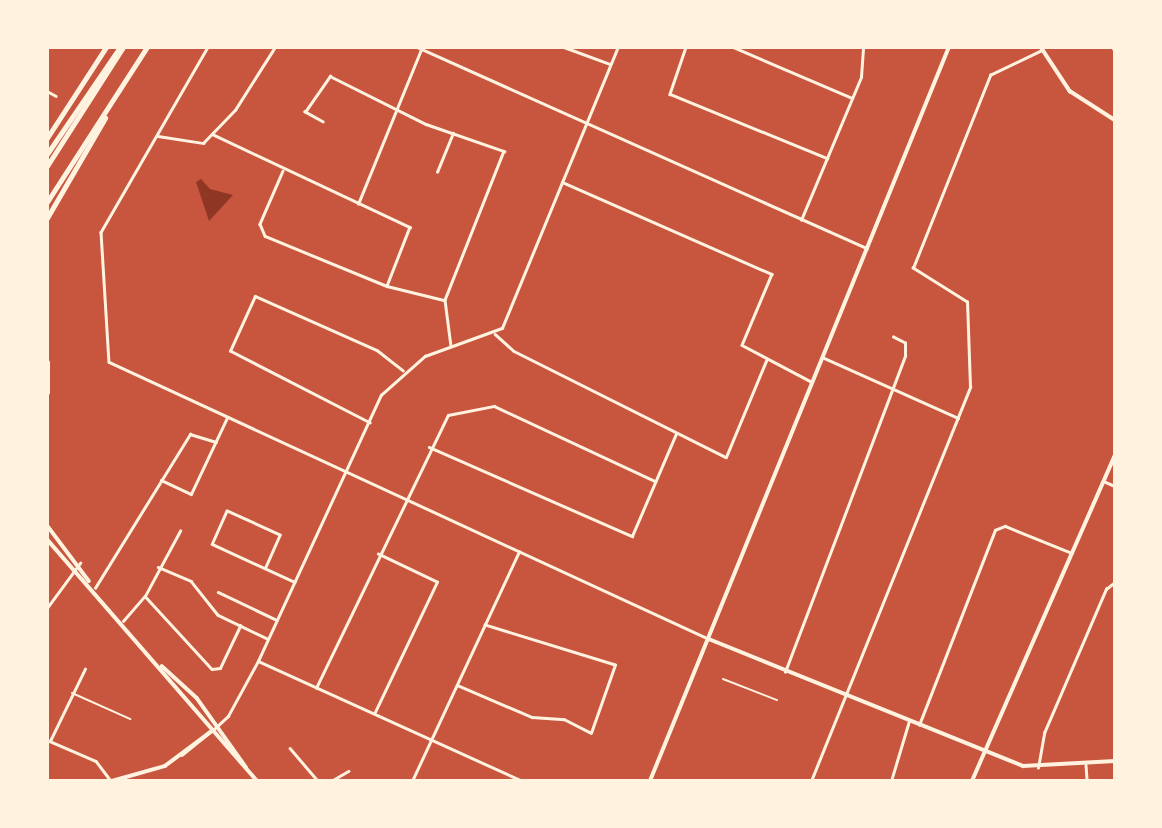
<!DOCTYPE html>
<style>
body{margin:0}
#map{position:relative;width:1162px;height:828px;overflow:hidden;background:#c8553d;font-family:"Open Sans",sans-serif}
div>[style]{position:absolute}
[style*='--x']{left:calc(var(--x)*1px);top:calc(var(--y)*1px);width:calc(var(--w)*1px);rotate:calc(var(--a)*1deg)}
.water>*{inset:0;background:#8f3625}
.service>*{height:2px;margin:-1px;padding:0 1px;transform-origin:1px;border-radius:1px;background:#fff3e0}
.minor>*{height:2.5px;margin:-1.25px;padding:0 1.25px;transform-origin:1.25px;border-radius:1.25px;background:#fff3e0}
.tertiary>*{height:3.5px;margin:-1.75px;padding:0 1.75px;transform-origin:1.75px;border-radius:1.75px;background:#fff3e0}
.secondary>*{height:3.5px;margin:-1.75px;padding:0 1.75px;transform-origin:1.75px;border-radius:1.75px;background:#fff3e0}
.motorway>*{height:5px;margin:-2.5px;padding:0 2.5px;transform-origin:2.5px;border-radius:2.5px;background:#fff3e0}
span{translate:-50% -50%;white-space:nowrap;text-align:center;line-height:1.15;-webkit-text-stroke:6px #fff3e0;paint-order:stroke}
.frame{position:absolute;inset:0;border:49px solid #fff3e0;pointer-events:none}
</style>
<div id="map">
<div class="water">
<div style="clip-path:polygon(201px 179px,210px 189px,233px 195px,209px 221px,196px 182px)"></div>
</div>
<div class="service">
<div style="--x:723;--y:679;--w:58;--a:21.3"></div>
<div style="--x:72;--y:693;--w:64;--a:24.1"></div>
</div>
<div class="minor">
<div style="--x:208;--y:47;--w:214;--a:120"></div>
<div style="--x:101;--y:232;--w:130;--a:86.5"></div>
<div style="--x:109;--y:362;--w:659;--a:24.78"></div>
<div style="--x:417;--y:47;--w:493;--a:24.1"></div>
<div style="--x:564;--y:47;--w:49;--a:20.3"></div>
<div style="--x:686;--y:47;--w:50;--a:108.8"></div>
<div style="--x:670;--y:94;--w:170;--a:22.2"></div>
<div style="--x:733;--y:47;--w:129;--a:23.2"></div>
<div style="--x:1112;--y:47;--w:4;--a:45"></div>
<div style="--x:47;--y:91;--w:10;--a:29"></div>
<div style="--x:323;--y:122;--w:21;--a:-151"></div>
<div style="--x:305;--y:112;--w:44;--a:-55.2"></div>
<div style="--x:330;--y:76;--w:107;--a:26.6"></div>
<div style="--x:426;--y:124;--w:83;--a:19.1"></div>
<div style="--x:504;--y:151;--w:160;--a:111.6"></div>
<div style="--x:445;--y:300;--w:46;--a:82.6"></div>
<div style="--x:212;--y:134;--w:219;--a:25.2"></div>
<div style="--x:410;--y:227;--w:63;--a:111.3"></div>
<div style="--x:158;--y:136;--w:46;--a:8.8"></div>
<div style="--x:203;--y:143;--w:46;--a:-45.9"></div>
<div style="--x:235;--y:110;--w:75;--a:-57.6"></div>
<div style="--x:283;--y:171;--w:58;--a:113.5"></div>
<div style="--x:260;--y:224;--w:13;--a:67"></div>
<div style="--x:265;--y:236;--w:132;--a:22.3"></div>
<div style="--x:387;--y:286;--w:59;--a:13.8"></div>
<div style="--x:437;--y:172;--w:42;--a:-67.7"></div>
<div style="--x:562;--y:182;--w:229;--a:23.7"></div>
<div style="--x:772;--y:274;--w:77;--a:112.9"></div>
<div style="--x:742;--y:345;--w:79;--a:27.9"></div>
<div style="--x:358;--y:204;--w:170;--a:-67.8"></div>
<div style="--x:801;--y:220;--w:155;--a:-67.2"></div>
<div style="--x:861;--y:77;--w:30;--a:-86"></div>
<div style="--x:495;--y:334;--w:25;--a:42"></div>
<div style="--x:514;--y:351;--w:237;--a:26.6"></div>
<div style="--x:726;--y:457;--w:104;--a:-67.4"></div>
<div style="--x:824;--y:358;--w:147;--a:24.1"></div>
<div style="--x:370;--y:423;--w:157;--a:-152.8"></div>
<div style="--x:230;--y:351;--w:60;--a:-65.6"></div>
<div style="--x:255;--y:296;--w:133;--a:23.9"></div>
<div style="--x:377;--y:350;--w:33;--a:38"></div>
<div style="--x:429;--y:447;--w:222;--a:23.7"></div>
<div style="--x:632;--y:536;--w:111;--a:-66.7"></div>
<div style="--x:161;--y:480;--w:33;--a:25"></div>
<div style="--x:191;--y:494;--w:84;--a:-64.7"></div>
<div style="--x:1103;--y:481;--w:13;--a:23"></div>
<div style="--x:158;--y:567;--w:36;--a:23"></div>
<div style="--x:191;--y:581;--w:43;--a:51.5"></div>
<div style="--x:218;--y:615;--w:55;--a:25.6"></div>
<div style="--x:265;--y:568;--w:36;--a:-66"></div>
<div style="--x:280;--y:535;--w:58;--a:-155.6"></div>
<div style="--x:227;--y:511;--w:36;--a:114"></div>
<div style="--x:212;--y:544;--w:91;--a:24.6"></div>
<div style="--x:95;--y:588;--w:181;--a:-58.3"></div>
<div style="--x:190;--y:434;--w:27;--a:17"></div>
<div style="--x:218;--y:592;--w:65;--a:25.4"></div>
<div style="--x:145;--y:596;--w:99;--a:47.5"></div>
<div style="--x:212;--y:669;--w:8;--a:-7"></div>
<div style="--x:220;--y:668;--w:47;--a:-64.5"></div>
<div style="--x:47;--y:608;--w:56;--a:-53.7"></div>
<div style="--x:123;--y:621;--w:33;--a:-49"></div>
<div style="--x:145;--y:596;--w:74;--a:-61.7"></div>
<div style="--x:258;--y:661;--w:291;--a:24.4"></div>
<div style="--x:785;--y:672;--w:338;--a:-69.2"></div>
<div style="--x:905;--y:356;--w:13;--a:-90"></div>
<div style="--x:905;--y:343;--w:13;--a:-153"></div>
<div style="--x:457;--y:685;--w:82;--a:23.1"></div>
<div style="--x:532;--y:717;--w:32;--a:4"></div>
<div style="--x:564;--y:719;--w:30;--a:27"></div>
<div style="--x:591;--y:733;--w:72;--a:-70.6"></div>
<div style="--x:615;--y:665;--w:136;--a:-162.9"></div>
<div style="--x:316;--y:688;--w:303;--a:-64.2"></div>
<div style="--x:448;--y:415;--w:47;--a:-11.1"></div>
<div style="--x:494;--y:406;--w:178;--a:25"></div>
<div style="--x:375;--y:712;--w:144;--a:-64.5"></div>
<div style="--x:437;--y:582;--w:65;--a:-154.6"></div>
<div style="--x:919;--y:725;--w:209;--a:-68.7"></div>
<div style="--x:995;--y:530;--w:11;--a:-22"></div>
<div style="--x:1005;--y:526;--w:72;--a:21.9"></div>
<div style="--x:212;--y:731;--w:22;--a:-43"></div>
<div style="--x:228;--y:716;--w:63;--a:-61.4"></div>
<div style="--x:258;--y:661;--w:293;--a:-65.2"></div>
<div style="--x:381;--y:395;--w:59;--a:-41.6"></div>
<div style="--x:425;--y:356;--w:82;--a:-20"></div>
<div style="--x:502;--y:328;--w:304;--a:-67.6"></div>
<div style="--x:47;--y:740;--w:53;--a:23.2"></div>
<div style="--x:96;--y:761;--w:25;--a:53"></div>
<div style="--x:50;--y:741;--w:80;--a:-64.1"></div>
<div style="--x:290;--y:748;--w:43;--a:49.7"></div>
<div style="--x:1086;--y:765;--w:16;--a:86"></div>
<div style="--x:1038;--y:768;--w:36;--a:-80"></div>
<div style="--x:1044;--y:733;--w:157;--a:-66.7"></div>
<div style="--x:1106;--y:589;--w:11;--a:-38"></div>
<div style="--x:331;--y:781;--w:20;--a:-30"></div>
<div style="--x:412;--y:781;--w:253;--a:-65"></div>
<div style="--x:811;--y:781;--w:425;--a:-68"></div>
<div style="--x:970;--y:387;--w:85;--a:-92"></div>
<div style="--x:967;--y:302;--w:64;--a:-147.8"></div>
<div style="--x:913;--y:268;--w:208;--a:-68.2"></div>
<div style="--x:990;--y:75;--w:58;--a:-25.7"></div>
<div style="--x:891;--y:781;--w:63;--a:-73.3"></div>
</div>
<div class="tertiary">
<div style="--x:1041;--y:47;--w:53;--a:56.6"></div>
<div style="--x:1070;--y:91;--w:54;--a:32.8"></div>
<div style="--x:709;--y:639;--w:339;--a:22"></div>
<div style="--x:1023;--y:766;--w:92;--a:-3.1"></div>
<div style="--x:182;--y:755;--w:38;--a:-39"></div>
<div style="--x:112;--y:781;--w:55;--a:-15.8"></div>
<div style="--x:165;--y:766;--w:59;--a:-36.7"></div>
<div style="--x:972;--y:781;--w:356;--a:-66.3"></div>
</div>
<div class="secondary">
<div style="--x:47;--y:525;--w:70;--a:53.1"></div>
<div style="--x:47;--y:539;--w:320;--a:49"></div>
<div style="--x:162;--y:666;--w:47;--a:42.4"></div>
<div style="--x:197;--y:698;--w:85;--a:54.6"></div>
<div style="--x:650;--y:781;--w:793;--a:-67.84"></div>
</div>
<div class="motorway">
<div style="--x:47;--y:138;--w:108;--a:-57"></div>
<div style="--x:47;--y:154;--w:130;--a:-55.7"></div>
<div style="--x:47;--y:166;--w:141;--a:-57.4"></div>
<div style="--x:47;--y:202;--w:184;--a:-57.2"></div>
<div style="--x:47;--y:218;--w:116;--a:-59.9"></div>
<div style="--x:47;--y:362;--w:30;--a:90"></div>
</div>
<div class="frame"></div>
</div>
